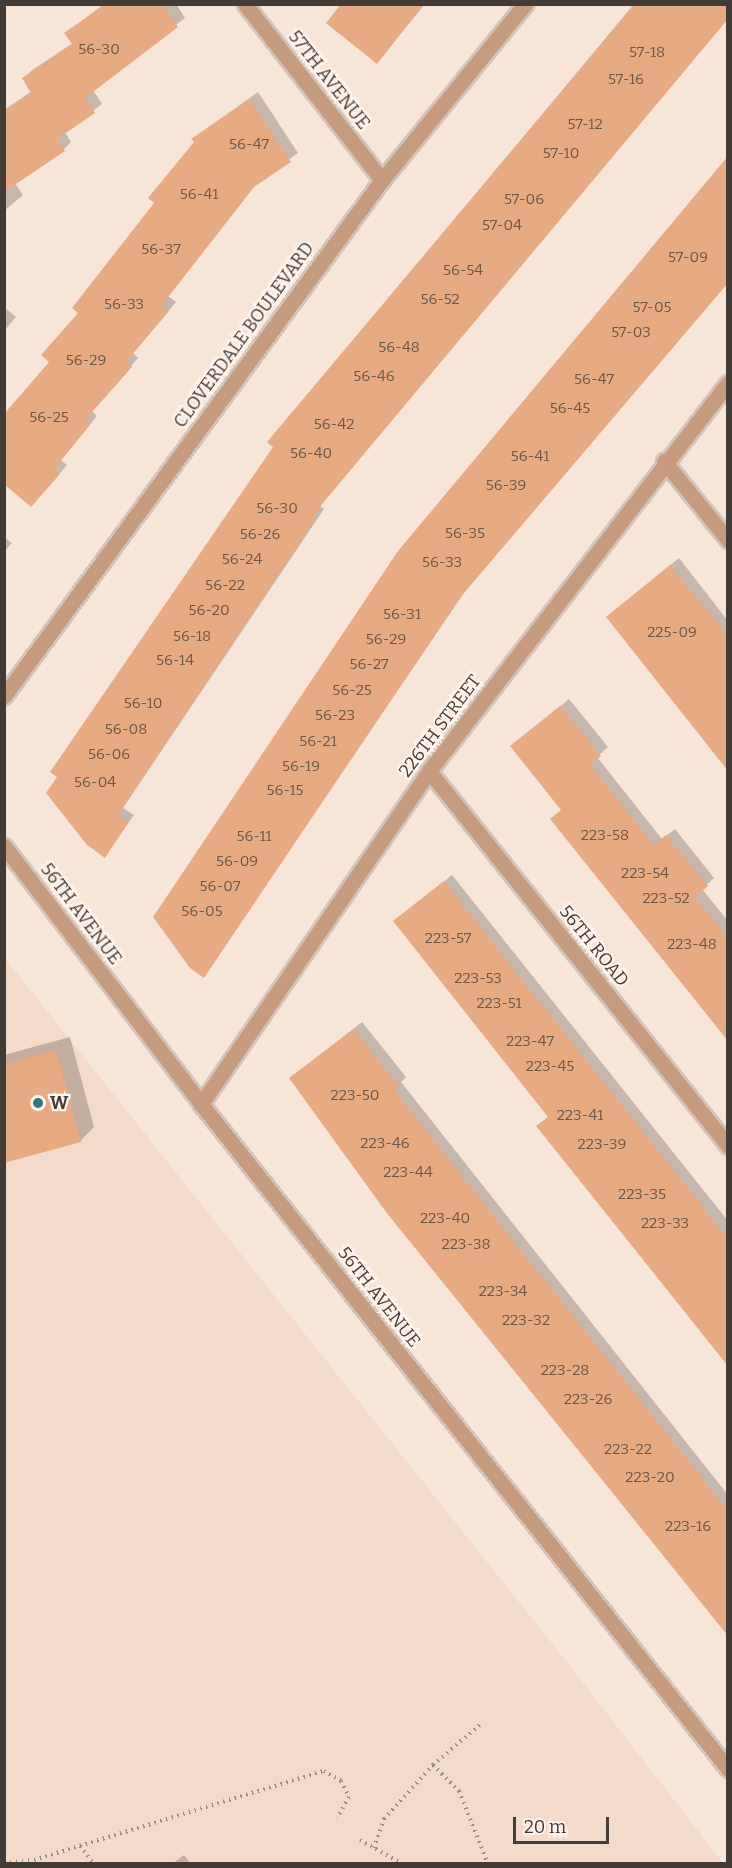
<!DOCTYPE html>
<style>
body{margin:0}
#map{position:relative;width:732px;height:1868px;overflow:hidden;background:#f7e5d8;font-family:Bitter,serif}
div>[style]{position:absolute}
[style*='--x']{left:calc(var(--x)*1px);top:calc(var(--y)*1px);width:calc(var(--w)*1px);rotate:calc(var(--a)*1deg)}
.built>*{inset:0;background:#f4dac9}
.shadow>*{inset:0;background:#0003}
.building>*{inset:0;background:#e7ab83}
.path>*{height:4px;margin-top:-2px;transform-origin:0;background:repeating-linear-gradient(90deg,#988c83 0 1.5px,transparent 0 6px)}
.roads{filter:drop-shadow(2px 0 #d3c3b8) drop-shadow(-2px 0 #d3c3b8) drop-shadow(0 2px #d3c3b8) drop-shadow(0 -2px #d3c3b8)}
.minor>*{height:15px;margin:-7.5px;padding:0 7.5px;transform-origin:7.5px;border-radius:7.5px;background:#c79b7d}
.dots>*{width:16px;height:16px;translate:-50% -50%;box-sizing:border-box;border:3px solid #fff3ec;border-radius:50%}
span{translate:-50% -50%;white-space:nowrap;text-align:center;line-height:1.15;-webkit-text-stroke:4.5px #fff3ec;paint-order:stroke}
.number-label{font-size:15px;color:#6b5749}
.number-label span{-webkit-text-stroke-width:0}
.street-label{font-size:18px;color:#423b36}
.poi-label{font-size:18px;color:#423b36;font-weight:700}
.left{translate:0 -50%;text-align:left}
.frame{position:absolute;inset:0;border:6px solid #423b36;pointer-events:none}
.scale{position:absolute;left:513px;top:1817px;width:96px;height:27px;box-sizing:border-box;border:3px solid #423b36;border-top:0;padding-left:8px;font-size:18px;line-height:21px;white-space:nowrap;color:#423b36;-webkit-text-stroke:4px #fff3ec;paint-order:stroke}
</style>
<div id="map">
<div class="built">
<div style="clip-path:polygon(4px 957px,570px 1666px,723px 1863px,5px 1863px)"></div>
</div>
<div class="shadow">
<div style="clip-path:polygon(104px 4px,176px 4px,185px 18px,93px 90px,102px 104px,65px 132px,71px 142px,64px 149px,15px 183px,23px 195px,4px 211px,4px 110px,32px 91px,24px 79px,31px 71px,73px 43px,66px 33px)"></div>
<div style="clip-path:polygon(343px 4px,425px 4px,384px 54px)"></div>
<div style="clip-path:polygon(634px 4px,728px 4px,320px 506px,324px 509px,123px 808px,134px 815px,105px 856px,88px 844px,275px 446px,269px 442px)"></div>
<div style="clip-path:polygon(258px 92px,298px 153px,257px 183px,168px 296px,176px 302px,133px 353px,138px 358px,92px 411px,97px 416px,61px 460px,67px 465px,39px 497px,8px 485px,4px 489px,4px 416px,51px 362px,196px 142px,193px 139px)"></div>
<div style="clip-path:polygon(728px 157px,466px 590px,204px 976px)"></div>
<div style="clip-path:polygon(4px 307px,16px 317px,4px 331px)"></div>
<div style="clip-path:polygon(4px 537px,12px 543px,4px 552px)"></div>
<div style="clip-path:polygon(679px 558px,728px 621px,728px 768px,616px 610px)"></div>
<div style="clip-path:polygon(569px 699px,608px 747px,597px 757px,662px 839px,675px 829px,714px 878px,702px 889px,728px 921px,728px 1040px,520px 739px)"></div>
<div style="clip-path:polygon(452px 875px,728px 1221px,728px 1366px,538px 1126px,549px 1116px,395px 921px)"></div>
<div style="clip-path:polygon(362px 1022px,406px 1077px,401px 1082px,728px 1495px,728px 1635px,299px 1071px)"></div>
<div style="clip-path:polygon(70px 1037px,94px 1127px,80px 1141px,4px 1162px,4px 1055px)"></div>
<div style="clip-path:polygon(184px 1855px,191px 1864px,172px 1864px)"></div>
</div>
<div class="building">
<div style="clip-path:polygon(106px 4px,163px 4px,178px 27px,85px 98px,95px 113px,57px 139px,65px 151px,4px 192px,4px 111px,31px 93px,22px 78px,72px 44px,64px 33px)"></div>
<div style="clip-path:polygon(341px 4px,424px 4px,377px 64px,326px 23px)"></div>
<div style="clip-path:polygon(635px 4px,728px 4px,728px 19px,313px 515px,317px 517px,117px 816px,128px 823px,105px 858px,87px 845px,46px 793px,57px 777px,50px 772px,273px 447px,267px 442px)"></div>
<div style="clip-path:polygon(249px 99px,291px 162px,254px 187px,162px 305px,169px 311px,126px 362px,132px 367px,85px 420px,90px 425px,54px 469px,60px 474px,31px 507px,4px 484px,4px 414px,49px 362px,41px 355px,78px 313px,72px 308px,154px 203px,148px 198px,194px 142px,191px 139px)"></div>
<div style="clip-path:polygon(728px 156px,728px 283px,459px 599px,204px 978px,190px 968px,153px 917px,398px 551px)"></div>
<div style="clip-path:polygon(670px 565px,728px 636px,728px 771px,606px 617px)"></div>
<div style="clip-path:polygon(560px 706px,601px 756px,590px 765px,654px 845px,666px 835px,708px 886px,695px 897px,728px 938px,728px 1041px,550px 819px,561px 810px,510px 746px)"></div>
<div style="clip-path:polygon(444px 881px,728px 1239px,728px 1366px,536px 1126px,548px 1117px,393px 921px)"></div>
<div style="clip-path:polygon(354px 1029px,399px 1086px,394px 1090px,728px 1511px,728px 1636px,386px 1212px,289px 1078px)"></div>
<div style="clip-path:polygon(56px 1050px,81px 1142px,4px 1163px,4px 1064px)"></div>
</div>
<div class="path">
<div style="--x:433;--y:1765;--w:37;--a:45"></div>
<div style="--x:459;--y:1791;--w:79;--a:68.3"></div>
<div style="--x:360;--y:1840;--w:49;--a:29.2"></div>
<div style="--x:80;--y:1846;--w:23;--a:52"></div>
<div style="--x:374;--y:1848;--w:31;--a:-71"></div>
<div style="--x:384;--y:1819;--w:73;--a:-47.8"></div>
<div style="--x:433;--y:1765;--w:65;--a:-40.6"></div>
<div style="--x:4;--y:1863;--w:30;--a:-6"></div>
<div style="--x:34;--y:1860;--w:303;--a:-17.1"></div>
<div style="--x:324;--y:1771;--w:20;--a:30"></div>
<div style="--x:341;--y:1781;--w:18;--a:63"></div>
<div style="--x:349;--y:1797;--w:24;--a:120"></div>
</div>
<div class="roads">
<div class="minor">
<div style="--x:245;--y:4;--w:223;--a:52.1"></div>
<div style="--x:664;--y:461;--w:102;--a:51"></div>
<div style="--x:4;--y:696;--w:640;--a:-53.78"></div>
<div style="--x:382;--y:180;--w:227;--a:-50.9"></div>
<div style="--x:429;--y:771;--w:480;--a:51.4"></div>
<div style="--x:4;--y:846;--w:325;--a:52.6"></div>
<div style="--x:201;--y:1104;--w:849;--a:51.6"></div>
<div style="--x:201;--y:1104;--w:404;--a:-55.6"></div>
<div style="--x:429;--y:771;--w:490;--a:-52.4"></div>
</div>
</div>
<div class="dots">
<div style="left:38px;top:1103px;background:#307880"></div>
</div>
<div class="number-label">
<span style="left:99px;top:50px">56-30</span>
<span style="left:647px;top:53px">57-18</span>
<span style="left:626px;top:80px">57-16</span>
<span style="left:585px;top:125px">57-12</span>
<span style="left:249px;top:145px">56-47</span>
<span style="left:561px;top:154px">57-10</span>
<span style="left:199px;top:195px">56-41</span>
<span style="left:524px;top:200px">57-06</span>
<span style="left:502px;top:226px">57-04</span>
<span style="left:161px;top:250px">56-37</span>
<span style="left:688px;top:258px">57-09</span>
<span style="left:463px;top:271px">56-54</span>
<span style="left:440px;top:300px">56-52</span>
<span style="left:124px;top:305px">56-33</span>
<span style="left:652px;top:308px">57-05</span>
<span style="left:631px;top:333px">57-03</span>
<span style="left:399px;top:348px">56-48</span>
<span style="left:86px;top:361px">56-29</span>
<span style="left:374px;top:377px">56-46</span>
<span style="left:594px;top:380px">56-47</span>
<span style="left:570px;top:409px">56-45</span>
<span style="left:49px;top:418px">56-25</span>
<span style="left:334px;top:425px">56-42</span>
<span style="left:311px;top:454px">56-40</span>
<span style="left:530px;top:457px">56-41</span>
<span style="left:506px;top:486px">56-39</span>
<span style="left:277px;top:509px">56-30</span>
<span style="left:465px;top:534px">56-35</span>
<span style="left:260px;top:535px">56-26</span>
<span style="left:242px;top:560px">56-24</span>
<span style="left:442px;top:563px">56-33</span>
<span style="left:225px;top:586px">56-22</span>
<span style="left:209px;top:611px">56-20</span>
<span style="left:402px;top:615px">56-31</span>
<span style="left:672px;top:633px">225-09</span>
<span style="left:192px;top:637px">56-18</span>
<span style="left:386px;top:640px">56-29</span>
<span style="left:175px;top:661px">56-14</span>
<span style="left:369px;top:665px">56-27</span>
<span style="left:352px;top:691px">56-25</span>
<span style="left:143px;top:704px">56-10</span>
<span style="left:335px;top:716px">56-23</span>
<span style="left:126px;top:730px">56-08</span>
<span style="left:318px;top:742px">56-21</span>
<span style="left:109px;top:755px">56-06</span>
<span style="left:301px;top:767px">56-19</span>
<span style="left:95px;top:783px">56-04</span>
<span style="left:285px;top:791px">56-15</span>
<span style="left:605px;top:836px">223-58</span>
<span style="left:254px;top:837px">56-11</span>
<span style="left:237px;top:862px">56-09</span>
<span style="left:645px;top:874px">223-54</span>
<span style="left:220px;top:887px">56-07</span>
<span style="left:666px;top:899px">223-52</span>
<span style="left:202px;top:912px">56-05</span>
<span style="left:448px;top:939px">223-57</span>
<span style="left:692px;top:945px">223-48</span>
<span style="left:478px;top:979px">223-53</span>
<span style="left:499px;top:1004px">223-51</span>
<span style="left:530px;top:1042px">223-47</span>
<span style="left:550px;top:1067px">223-45</span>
<span style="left:355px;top:1096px">223-50</span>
<span style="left:580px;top:1116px">223-41</span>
<span style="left:385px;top:1144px">223-46</span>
<span style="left:602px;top:1145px">223-39</span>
<span style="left:408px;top:1173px">223-44</span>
<span style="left:642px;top:1195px">223-35</span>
<span style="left:445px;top:1219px">223-40</span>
<span style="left:665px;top:1224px">223-33</span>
<span style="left:466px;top:1245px">223-38</span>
<span style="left:503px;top:1292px">223-34</span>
<span style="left:526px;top:1321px">223-32</span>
<span style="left:565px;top:1371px">223-28</span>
<span style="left:588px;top:1400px">223-26</span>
<span style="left:628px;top:1450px">223-22</span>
<span style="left:650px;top:1478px">223-20</span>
<span style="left:688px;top:1527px">223-16</span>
</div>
<div class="street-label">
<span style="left:329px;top:80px;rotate:52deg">57TH AVENUE</span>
<span style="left:244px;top:335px;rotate:-54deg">CLOVERDALE BOULEVARD</span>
<span style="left:440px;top:726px;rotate:-53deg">226TH STREET</span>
<span style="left:81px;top:914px;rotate:53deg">56TH AVENUE</span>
<span style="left:594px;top:946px;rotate:51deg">56TH ROAD</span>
<span style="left:379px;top:1297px;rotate:52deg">56TH AVENUE</span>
</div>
<div class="poi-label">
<span class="left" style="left:50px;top:1103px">W</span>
</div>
<div class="frame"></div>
<div class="scale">20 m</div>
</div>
